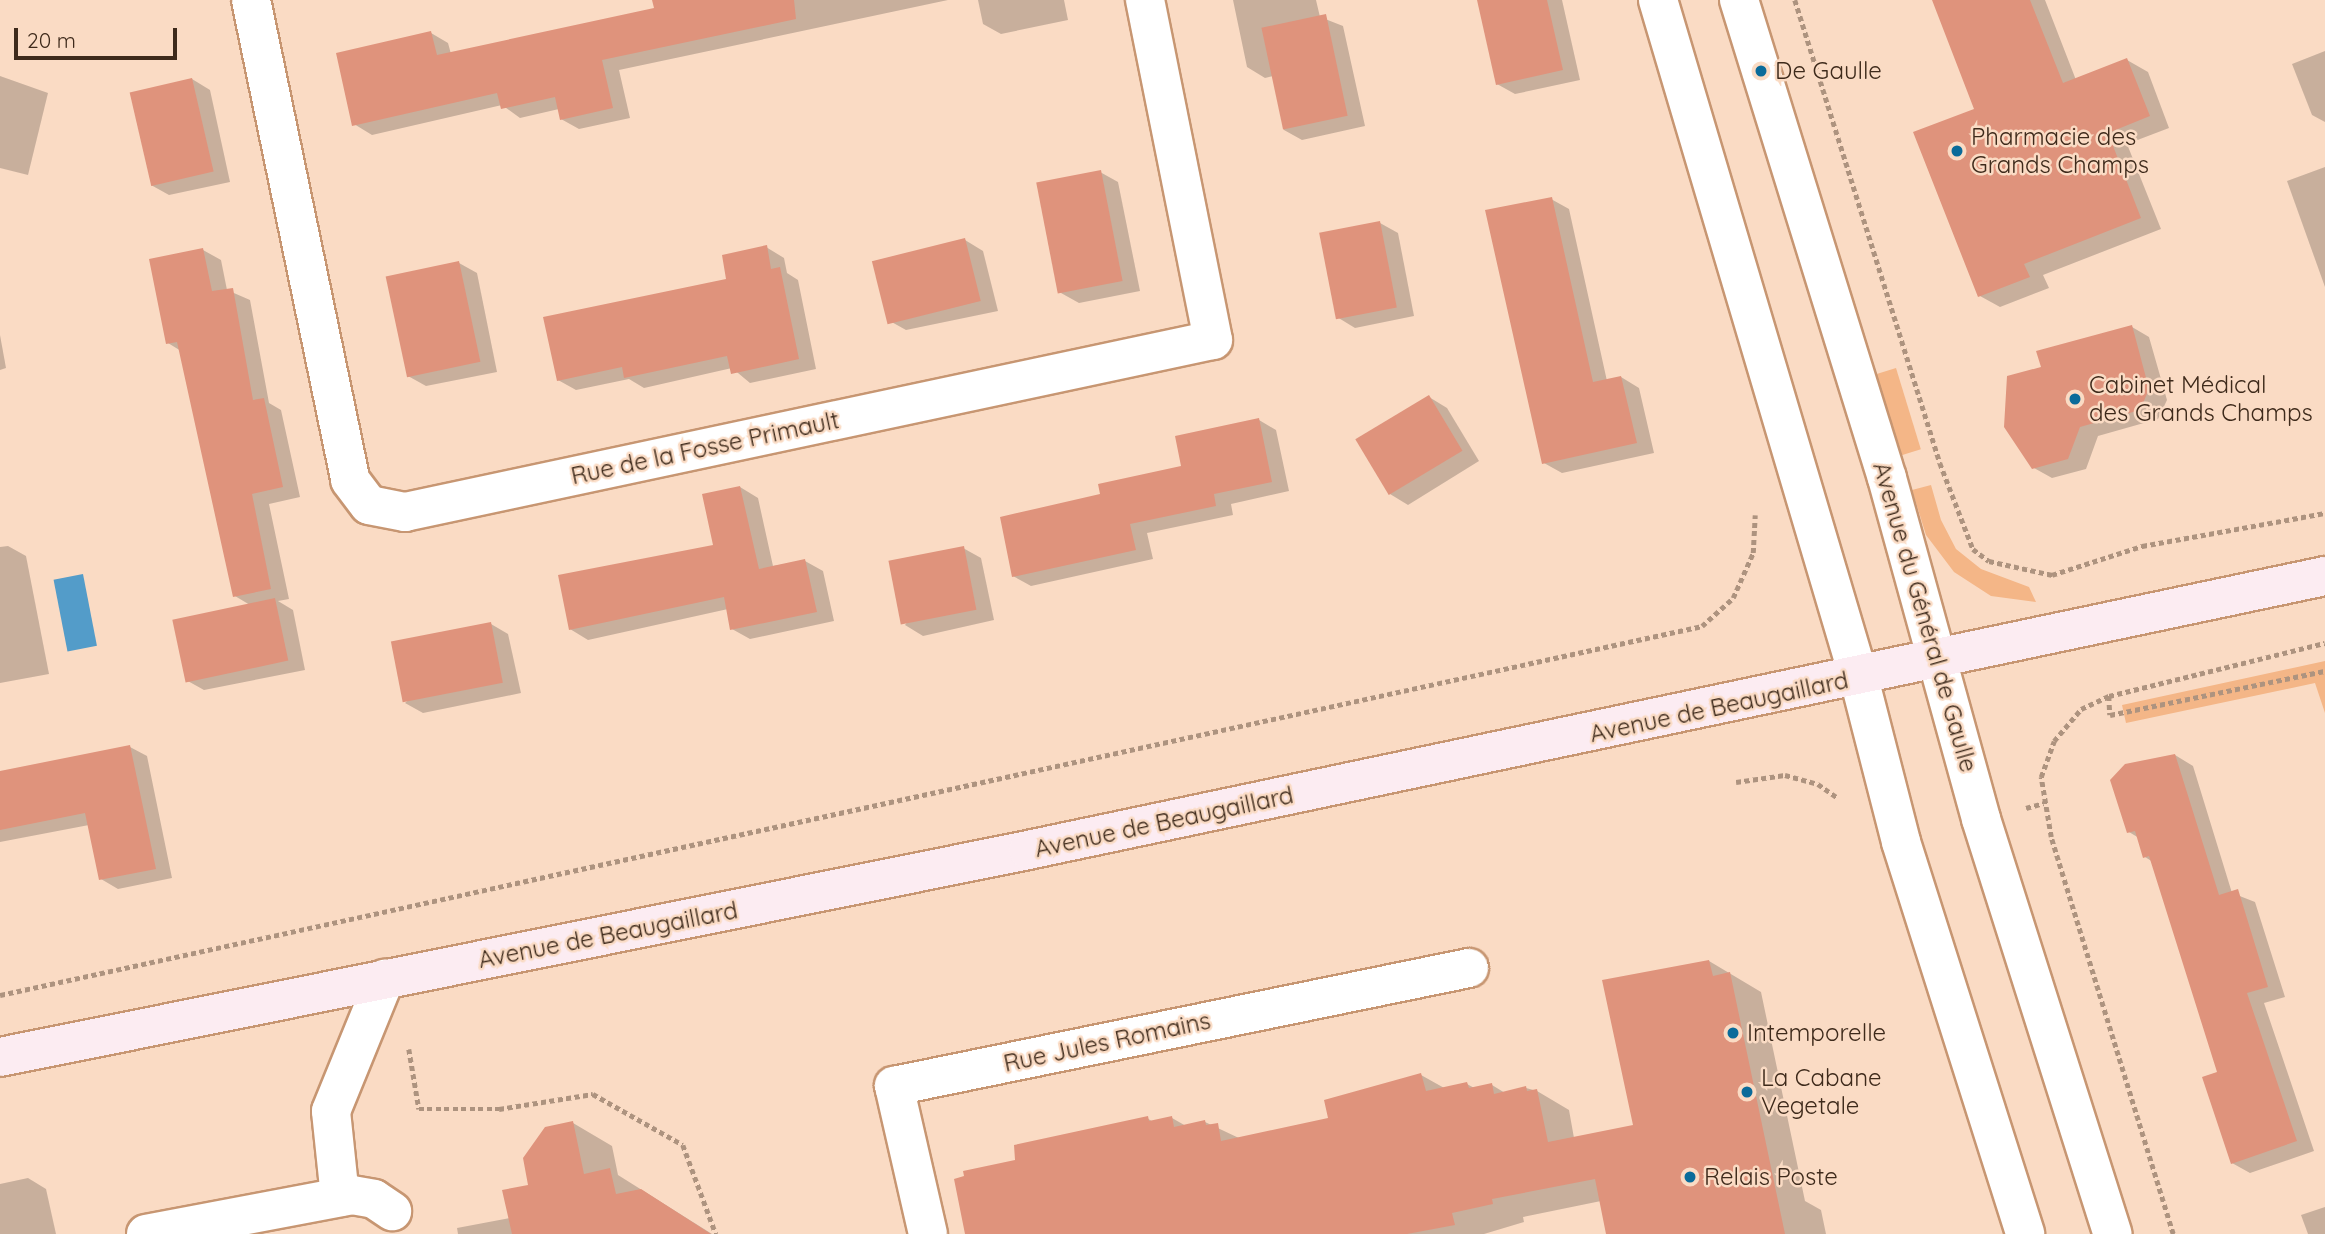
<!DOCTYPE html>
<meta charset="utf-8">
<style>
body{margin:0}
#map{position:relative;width:2325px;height:1234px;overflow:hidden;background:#fadbc4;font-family:Quicksand,sans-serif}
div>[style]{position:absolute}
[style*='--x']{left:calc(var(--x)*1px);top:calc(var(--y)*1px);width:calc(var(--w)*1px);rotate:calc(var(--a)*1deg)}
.green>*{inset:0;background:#f4b687;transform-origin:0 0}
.water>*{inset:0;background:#539cc9;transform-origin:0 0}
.shadow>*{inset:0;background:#0003}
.building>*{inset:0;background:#df937c;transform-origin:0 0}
.path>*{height:4.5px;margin-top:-2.25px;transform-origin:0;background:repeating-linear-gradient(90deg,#ad937f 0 5px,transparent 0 8.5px)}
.roads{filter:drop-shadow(2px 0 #c79672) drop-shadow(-2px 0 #c79672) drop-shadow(0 2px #c79672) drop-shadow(0 -2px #c79672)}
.minor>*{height:38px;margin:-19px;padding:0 19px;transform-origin:19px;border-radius:19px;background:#fff}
.tertiary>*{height:38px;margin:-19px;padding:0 19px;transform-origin:19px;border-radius:19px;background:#fff}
.secondary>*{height:38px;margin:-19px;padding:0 19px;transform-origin:19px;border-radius:19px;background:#fcecf2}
.dots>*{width:19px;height:19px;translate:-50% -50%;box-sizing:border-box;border:4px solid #fadbc4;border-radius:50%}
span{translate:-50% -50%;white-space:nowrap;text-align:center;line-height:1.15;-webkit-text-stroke:5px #fadbc4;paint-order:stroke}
.poi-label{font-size:24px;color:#3e2a1b}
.left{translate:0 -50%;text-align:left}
.street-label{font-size:24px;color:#3e2a1b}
.scale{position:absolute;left:14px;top:28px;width:163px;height:32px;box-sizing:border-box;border:4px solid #3e2a1b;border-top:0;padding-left:9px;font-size:21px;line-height:24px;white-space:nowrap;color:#3e2a1b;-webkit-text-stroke:5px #fadbc4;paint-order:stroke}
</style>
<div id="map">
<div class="green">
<div style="left:1896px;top:368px;width:85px;height:21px;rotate:73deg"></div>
<div style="clip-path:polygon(1931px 485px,1941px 520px,1956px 549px,1981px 569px,2029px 587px,2036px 602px,1991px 596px,1954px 572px,1926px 535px,1912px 490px)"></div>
<div style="clip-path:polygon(2325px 661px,2325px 713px,2315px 683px,2126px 723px,2122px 705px)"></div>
</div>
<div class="water">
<div style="left:83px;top:574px;width:73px;height:30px;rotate:79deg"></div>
</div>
<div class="shadow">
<div style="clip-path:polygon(654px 0,948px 0,619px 70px,630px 118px,579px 129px,561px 119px,559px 109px,520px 118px,502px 105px,372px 135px,354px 124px,431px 33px,448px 43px,451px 54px,656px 9px)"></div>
<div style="clip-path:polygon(978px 0,1064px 0,1068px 20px,1001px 34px,983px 24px)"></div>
<div style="clip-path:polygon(1233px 0,1316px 0,1320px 17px,1343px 26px,1365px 126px,1302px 140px,1284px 130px,1273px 76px,1265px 78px,1247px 67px)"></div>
<div style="clip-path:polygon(1479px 0,1562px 0,1580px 80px,1515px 94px,1497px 84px)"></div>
<div style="clip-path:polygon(1933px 0,2045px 0,2076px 80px,2127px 60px,2148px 72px,2169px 128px,2127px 144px,2161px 229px,2043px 275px,2049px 288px,2000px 307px,1980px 296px,1976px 110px)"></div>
<div style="clip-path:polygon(2325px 51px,2325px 122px,2312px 115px,2292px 64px)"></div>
<div style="clip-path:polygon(0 76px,48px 93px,28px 175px,0 168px)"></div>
<div style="clip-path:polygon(192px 79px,210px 90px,230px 182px,169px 195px,151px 185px)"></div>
<div style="clip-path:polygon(2325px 167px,2325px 287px,2287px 181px)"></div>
<div style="clip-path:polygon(1100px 172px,1118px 182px,1140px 291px,1079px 303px,1061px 293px)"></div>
<div style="clip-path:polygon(1551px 199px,1569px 209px,1607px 381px,1621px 377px,1639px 388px,1654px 453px,1562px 473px,1544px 463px)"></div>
<div style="clip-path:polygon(1380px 223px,1398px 233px,1414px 316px,1355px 328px,1337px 317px)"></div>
<div style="clip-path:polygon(965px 240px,983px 251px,998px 311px,906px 330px,888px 320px)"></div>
<div style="clip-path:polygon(766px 247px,784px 258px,787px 273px,798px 280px,816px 369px,750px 383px,732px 368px,644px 388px,629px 379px,576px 390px,558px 380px,728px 280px)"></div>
<div style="clip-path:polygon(203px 250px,221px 260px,227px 290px,250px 300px,269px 403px,281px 410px,300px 497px,269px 504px,289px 599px,278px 601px,293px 610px,305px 670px,204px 690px,186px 680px,250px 605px,235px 596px,181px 351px,168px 343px)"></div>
<div style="clip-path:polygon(459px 263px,477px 273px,497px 372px,426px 386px,408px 376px)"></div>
<div style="clip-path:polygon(2132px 327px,2149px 337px,2167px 400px,2158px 419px,2098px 436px,2086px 469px,2052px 478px,2034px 468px,2043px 368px)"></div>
<div style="clip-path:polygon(0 335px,6px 368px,0 370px)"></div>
<div style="clip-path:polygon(1429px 397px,1447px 408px,1479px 461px,1408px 505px,1390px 494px)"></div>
<div style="clip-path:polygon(1259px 420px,1276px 430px,1289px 491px,1231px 504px,1233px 515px,1147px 533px,1153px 559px,1031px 586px,1013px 576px,1102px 496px,1183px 467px)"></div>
<div style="clip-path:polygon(740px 487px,758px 498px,773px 566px,805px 561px,823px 571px,834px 621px,750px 639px,732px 629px,728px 609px,588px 640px,570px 629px,715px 546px)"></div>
<div style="clip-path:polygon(8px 546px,26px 556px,49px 674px,0 683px,0 547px)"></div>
<div style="clip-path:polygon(963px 548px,981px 558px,994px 620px,923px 636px,905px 625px)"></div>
<div style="clip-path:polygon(491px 624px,508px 634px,521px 693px,423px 713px,405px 703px)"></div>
<div style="clip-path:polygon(130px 747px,147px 756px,172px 878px,118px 889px,101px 879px,89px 825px,0 842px,0 773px)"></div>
<div style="clip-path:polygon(2175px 755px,2193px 766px,2232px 893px,2255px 902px,2285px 997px,2264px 1003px,2314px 1151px,2250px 1173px,2232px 1163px,2219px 1073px,2153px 862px,2145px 857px,2139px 838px,2129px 832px)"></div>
<div style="clip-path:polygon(1709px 961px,1761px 992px,1805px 1201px,1821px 1210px,1826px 1234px,1608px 1234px,1601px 1201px,1523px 1217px,1524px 1222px,1484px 1234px,967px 1234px,1017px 1161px,1147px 1118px,1153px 1122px,1172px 1118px,1186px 1126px,1205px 1122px,1241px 1139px,1330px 1119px,1421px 1075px,1446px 1089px,1467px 1084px,1476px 1089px,1492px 1085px,1505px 1093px,1526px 1088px,1537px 1091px,1569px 1110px,1574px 1138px,1635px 1126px)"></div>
<div style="clip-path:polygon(573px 1123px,612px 1146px,618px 1175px,712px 1234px,458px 1234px,457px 1228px,510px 1218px)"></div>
<div style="clip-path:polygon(28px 1178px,46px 1189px,56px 1234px,0 1234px,0 1184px)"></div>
<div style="clip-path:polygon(2325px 1207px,2325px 1234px,2308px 1234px,2301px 1215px)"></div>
</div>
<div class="building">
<div style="clip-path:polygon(652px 0,794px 0,796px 19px,602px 60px,613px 108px,560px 120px,555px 97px,501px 109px,497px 93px,352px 126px,336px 53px,431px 31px,437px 55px,654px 8px)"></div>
<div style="clip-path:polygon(1477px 0,1547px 0,1563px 70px,1496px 85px)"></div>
<div style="clip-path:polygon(1932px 0,2030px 0,2063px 83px,2127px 58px,2150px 116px,2108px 133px,2141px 218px,2024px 264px,2030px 277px,1978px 297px,1913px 132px,1974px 109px)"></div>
<div style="left:1326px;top:14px;width:104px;height:66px;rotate:78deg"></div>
<div style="left:192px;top:78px;width:96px;height:64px;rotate:77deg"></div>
<div style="left:1101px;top:170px;width:113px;height:66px;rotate:79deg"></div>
<div style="clip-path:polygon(1552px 197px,1593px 382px,1621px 376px,1637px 443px,1542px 464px,1485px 210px)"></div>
<div style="left:1380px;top:221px;width:88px;height:62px;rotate:79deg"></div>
<div style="left:965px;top:238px;width:65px;height:96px;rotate:76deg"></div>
<div style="clip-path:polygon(767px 245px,771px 269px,780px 267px,799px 359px,731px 374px,727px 356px,624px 378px,622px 367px,557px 381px,543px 317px,726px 279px,722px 255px)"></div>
<div style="clip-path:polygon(203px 248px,212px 291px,233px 288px,253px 400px,264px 398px,283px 487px,252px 494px,271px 589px,233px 597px,177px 342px,166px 344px,149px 259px)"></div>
<div style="left:459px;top:261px;width:103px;height:75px;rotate:78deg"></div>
<div style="clip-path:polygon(2132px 325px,2149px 389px,2140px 410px,2080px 427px,2068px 459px,2032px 469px,2004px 427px,2007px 376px,2041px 367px,2036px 351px)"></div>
<div style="left:1429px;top:395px;width:65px;height:86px;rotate:59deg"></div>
<div style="clip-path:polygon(1259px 418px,1272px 482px,1214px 494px,1216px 506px,1130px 524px,1136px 550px,1012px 577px,1000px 517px,1100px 494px,1098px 484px,1181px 466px,1175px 436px)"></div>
<div style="clip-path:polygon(740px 486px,759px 569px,805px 559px,817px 612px,730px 630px,724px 597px,569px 630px,558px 575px,713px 545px,702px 494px)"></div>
<div style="left:964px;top:546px;width:65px;height:77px;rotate:79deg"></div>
<div style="left:275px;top:598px;width:64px;height:105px;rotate:78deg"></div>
<div style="left:491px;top:622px;width:62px;height:102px;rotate:79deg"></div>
<div style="clip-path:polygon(130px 745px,156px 869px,99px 880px,85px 813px,0 830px,0 771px)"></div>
<div style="clip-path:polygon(2175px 754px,2219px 895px,2238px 889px,2268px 987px,2247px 993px,2297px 1141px,2231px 1164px,2202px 1077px,2217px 1072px,2149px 856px,2143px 858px,2135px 831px,2127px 833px,2110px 780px,2125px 764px)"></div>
<div style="clip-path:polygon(1709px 960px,1713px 976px,1730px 972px,1785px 1234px,1606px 1234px,1595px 1179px,1492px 1199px,1493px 1204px,1452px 1213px,1455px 1225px,1407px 1234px,965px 1234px,954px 1179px,964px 1176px,963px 1171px,1015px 1160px,1014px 1145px,1148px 1116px,1149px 1121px,1172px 1116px,1174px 1127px,1205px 1120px,1206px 1125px,1218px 1123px,1221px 1141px,1328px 1118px,1324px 1100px,1421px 1073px,1426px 1091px,1467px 1082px,1469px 1088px,1492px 1083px,1494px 1094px,1526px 1086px,1527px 1091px,1537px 1089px,1548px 1142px,1633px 1125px,1602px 980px)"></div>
<div style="clip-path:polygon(573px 1121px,584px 1174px,610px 1168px,616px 1194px,641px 1189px,711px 1234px,512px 1234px,502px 1190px,528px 1185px,523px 1158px,545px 1127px)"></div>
</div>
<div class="path">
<div style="--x:1795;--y:0;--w:485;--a:72.6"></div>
<div style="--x:1940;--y:463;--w:92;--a:69"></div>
<div style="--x:1973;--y:549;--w:20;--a:37"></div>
<div style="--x:1989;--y:561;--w:65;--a:12.5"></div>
<div style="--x:2052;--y:575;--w:95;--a:-17.9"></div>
<div style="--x:2142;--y:546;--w:186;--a:-10.2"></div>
<div style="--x:2109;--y:696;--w:19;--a:87"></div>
<div style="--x:2110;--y:715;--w:219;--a:-11.6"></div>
<div style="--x:1736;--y:782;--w:49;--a:-8.1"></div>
<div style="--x:1785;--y:775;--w:34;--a:15"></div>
<div style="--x:1818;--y:784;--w:24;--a:35"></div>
<div style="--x:2026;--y:808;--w:18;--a:-16"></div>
<div style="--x:0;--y:995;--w:1742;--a:-12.23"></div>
<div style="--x:1702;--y:626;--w:42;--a:-42.1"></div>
<div style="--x:1733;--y:598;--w:49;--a:-66"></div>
<div style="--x:1753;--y:553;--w:38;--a:-87"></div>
<div style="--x:409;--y:1049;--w:61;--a:80.5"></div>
<div style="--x:419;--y:1109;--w:80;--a:0"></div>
<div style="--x:499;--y:1109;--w:95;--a:-9.1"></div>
<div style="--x:593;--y:1094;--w:103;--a:29.5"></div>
<div style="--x:683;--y:1145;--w:95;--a:69.7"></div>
<div style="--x:2173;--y:1234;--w:415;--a:-107.1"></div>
<div style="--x:2051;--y:837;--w:61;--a:-99.5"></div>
<div style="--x:2041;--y:777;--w:38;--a:-70"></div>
<div style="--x:2054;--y:741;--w:42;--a:-49.8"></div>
<div style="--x:2081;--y:709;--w:31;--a:-25"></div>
<div style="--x:2109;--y:696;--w:222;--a:-13.8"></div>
</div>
<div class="roads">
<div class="minor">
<div style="--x:251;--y:0;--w:490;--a:78.3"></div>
<div style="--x:350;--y:480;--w:31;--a:53"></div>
<div style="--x:369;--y:505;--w:37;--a:11"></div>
<div style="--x:405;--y:512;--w:826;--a:-12.02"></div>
<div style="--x:1213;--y:340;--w:347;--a:-101.3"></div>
<div style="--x:1937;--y:659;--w:166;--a:74.6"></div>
<div style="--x:1981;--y:819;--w:435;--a:72.4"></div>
<div style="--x:1859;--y:678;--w:169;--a:75.6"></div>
<div style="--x:1901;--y:842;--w:411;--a:72.4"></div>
<div style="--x:340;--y:1197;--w:86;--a:-96"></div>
<div style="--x:331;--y:1111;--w:143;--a:-67.8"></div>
<div style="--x:146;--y:1234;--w:210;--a:-10.7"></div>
<div style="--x:352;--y:1195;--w:22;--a:10"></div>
<div style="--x:374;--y:1199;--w:22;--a:34"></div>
<div style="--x:928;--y:1234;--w:152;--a:-102.9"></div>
<div style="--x:894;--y:1086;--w:587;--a:-11.6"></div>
</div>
<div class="tertiary">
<div style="--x:1658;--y:0;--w:707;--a:73.49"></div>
<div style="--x:1739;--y:0;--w:500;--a:72.8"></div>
<div style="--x:1887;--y:478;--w:188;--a:74.6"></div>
</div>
<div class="secondary">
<div style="--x:0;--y:1057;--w:1049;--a:-11.38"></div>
<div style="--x:1028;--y:850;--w:1326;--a:-11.93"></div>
</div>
</div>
<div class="dots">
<div style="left:1761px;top:71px;background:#0a6b9a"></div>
<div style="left:1957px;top:151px;background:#0a6b9a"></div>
<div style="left:2075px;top:399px;background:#0a6b9a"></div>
<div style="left:1733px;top:1033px;background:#0a6b9a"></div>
<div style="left:1747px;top:1092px;background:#0a6b9a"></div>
<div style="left:1690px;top:1177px;background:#0a6b9a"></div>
</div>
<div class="poi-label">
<span class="left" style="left:1775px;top:71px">De Gaulle</span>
<span class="left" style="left:1971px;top:151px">Pharmacie des<br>Grands Champs</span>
<span class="left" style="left:2089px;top:399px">Cabinet Médical<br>des Grands Champs</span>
<span class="left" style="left:1747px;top:1033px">Intemporelle</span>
<span class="left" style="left:1761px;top:1092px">La Cabane<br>Vegetale</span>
<span class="left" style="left:1704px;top:1177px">Relais Poste</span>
</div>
<div class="street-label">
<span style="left:705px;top:448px;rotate:-12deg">Rue de la Fosse Primault</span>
<span style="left:1925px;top:617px;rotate:74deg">Avenue du Général de Gaulle</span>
<span style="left:1719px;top:707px;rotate:-12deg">Avenue de Beaugaillard</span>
<span style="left:1164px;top:822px;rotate:-12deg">Avenue de Beaugaillard</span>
<span style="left:608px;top:935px;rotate:-11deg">Avenue de Beaugaillard</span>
<span style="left:1107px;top:1042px;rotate:-12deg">Rue Jules Romains</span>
</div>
<div class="scale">20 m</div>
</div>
